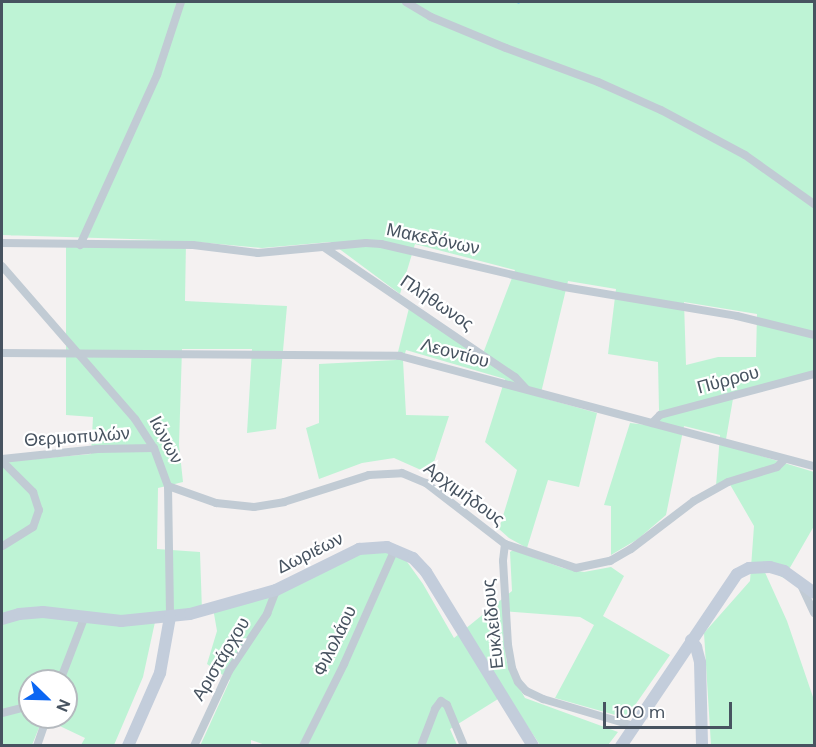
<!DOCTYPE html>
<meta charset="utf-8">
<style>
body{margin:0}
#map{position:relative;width:816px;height:747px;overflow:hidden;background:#f4f1f1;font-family:"DM Sans",sans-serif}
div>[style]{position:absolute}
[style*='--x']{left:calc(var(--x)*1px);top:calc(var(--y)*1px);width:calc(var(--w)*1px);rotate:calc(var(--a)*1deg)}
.green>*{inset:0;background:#bef3d5}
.stream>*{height:2px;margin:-1px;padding:0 1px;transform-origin:1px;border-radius:1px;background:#88d8f3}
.street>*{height:8px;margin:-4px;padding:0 4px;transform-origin:4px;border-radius:4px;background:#c1cbd4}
.secondary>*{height:12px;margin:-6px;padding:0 6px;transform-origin:6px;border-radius:6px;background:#c3cddb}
span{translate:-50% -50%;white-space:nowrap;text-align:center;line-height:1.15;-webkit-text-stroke:4.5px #fff;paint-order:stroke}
.street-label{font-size:18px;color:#475360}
.frame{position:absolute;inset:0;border:3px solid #475360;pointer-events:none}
.north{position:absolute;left:18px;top:669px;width:60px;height:60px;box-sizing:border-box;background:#fff;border:2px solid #b5babf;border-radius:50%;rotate:113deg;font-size:16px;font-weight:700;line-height:24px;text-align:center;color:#475360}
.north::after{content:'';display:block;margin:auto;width:21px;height:27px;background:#0b66f3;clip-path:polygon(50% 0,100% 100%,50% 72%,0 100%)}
.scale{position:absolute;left:603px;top:702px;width:129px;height:27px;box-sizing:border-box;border:3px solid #475360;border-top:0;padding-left:8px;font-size:18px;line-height:21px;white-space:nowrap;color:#475360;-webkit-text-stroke:4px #fff;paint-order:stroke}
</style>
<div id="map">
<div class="green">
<div style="clip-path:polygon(evenodd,2px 2px,814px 2px,814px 371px,734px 393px,725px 445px,814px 472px,814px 526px,784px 578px,763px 568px,787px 621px,814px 700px,814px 745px,711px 745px,704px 633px,750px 581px,754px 526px,728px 481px,716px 486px,720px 435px,684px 426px,666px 515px,638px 539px,611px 555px,611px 506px,604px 505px,630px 423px,655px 426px,659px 410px,658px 362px,608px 354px,616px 289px,568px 281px,540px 397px,597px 413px,579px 487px,548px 480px,527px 548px,509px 538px,499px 529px,517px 470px,485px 442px,505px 379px,406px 350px,403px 360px,406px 415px,449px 416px,430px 474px,394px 458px,362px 463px,319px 479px,306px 428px,319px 423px,319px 364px,396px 360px,409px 308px,482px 356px,515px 270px,415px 244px,400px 294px,330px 242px,262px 248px,186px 241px,185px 301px,287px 306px,276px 429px,247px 433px,252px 349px,182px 349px,179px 445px,183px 482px,158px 488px,157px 549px,200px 552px,202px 611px,155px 622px,143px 677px,114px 745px,81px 745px,85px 738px,43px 718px,32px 745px,2px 745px,2px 462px,91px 454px,93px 417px,66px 415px,66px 241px,162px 240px,2px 235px,2px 2px,684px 302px,757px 314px,756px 357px,718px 357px,686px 365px,684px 302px,2px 2px,30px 681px,66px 681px,66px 717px,30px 717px,30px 681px)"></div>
<div style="clip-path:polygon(380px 550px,405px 559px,423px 584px,454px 638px,512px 591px,510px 552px,513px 550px,563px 568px,584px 572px,611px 567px,624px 576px,603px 616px,670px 655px,626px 718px,555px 698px,594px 625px,580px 617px,503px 611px,506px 659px,510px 672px,525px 698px,618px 732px,608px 745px,540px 745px,506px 694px,450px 729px,457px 745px,268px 746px,251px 740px,251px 745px,200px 746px,230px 680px,207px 664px,217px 631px,213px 608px,305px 582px,351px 555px)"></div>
</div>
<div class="stream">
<div style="--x:517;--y:2;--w:2;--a:27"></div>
</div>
<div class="street">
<div style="--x:406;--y:2;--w:29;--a:31"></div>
<div style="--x:431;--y:17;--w:81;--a:22.5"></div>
<div style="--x:506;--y:48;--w:98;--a:20.3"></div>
<div style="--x:598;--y:82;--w:69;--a:24"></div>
<div style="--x:661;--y:110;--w:95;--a:28.2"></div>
<div style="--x:745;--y:155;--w:85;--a:35.4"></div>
<div style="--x:2;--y:243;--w:191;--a:0.6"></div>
<div style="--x:193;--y:245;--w:65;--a:7"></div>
<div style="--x:258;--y:253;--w:108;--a:-5.3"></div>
<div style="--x:366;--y:243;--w:15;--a:4"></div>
<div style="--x:381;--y:244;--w:188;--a:13.2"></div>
<div style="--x:564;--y:287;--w:175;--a:9.5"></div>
<div style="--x:737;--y:316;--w:79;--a:13.9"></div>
<div style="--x:80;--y:245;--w:187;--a:-65.6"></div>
<div style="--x:157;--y:75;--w:77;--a:-71.8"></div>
<div style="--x:325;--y:248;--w:230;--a:34.2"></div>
<div style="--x:515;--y:377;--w:16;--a:47"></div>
<div style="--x:2;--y:266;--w:203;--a:49"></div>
<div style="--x:135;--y:419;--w:35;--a:57"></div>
<div style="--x:154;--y:448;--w:40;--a:69.8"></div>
<div style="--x:168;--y:486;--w:131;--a:89.1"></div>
<div style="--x:2;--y:353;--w:398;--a:0.4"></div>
<div style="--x:400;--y:356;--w:428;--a:14.9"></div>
<div style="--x:652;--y:423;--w:11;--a:-45"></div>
<div style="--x:660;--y:415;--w:159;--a:-14.9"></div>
<div style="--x:2;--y:459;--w:96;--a:-6"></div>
<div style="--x:97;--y:449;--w:57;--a:-1"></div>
<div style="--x:2;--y:461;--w:44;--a:45"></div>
<div style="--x:33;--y:492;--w:19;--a:72"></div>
<div style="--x:39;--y:510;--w:18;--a:109"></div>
<div style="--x:33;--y:527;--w:36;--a:148"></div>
<div style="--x:168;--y:486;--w:51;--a:19.5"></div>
<div style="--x:216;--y:503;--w:38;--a:6"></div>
<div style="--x:254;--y:507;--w:30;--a:-9"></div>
<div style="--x:284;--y:502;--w:89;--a:-17.6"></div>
<div style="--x:369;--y:475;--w:33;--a:-3"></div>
<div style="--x:402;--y:473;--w:26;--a:23"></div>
<div style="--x:426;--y:483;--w:100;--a:37.7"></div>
<div style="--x:505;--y:544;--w:75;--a:18.7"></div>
<div style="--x:576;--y:568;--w:35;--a:-12"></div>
<div style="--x:610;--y:561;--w:24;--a:-30"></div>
<div style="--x:631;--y:549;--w:79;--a:-37.3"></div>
<div style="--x:694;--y:501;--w:39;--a:-29"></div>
<div style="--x:728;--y:482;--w:51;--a:-17"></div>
<div style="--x:777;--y:467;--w:11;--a:-45"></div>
<div style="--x:505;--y:544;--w:17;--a:97"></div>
<div style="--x:503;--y:561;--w:84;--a:86.6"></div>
<div style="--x:508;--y:645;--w:23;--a:80"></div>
<div style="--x:512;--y:668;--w:15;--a:67"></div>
<div style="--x:518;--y:682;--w:12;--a:48"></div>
<div style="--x:526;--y:691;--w:19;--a:25"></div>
<div style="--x:543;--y:699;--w:95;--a:16.5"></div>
<div style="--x:801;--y:585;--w:31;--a:65"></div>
<div style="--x:60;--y:681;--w:70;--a:-69"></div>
<div style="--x:2;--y:713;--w:29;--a:-14"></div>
<div style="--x:37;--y:746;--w:31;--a:-71"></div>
<div style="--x:194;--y:746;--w:83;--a:-65"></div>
<div style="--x:229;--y:671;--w:69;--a:-56.3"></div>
<div style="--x:267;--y:614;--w:26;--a:-69"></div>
<div style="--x:303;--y:746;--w:92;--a:-63.4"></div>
<div style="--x:344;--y:664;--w:126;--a:-66.1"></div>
<div style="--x:421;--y:746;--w:40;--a:-69"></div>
<div style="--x:435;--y:709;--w:10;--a:-53"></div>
<div style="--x:441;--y:701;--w:7;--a:34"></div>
<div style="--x:447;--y:705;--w:44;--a:67.5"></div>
</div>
<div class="secondary">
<div style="--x:2;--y:619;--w:18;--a:-16"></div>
<div style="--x:19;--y:614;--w:24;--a:-5"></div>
<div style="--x:43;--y:612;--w:79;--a:6.6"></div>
<div style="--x:121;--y:621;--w:69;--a:-5.8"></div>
<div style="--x:190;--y:614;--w:89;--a:-15.6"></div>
<div style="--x:276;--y:590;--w:93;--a:-26.3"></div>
<div style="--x:359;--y:549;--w:28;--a:-4"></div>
<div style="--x:387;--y:547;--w:28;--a:23"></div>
<div style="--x:413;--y:558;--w:19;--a:47"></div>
<div style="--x:426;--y:572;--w:204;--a:58.4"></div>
<div style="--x:691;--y:640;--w:9;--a:54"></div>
<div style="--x:696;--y:647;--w:16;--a:75"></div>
<div style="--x:700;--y:662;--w:84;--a:88.6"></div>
<div style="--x:128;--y:746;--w:80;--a:-66.3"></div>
<div style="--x:160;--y:673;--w:57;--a:-79.9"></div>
<div style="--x:621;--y:746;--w:207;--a:-56"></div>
<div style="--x:737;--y:574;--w:13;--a:-27"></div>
<div style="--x:749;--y:568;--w:21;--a:-3"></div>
<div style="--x:770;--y:567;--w:15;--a:16"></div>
<div style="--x:784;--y:571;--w:37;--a:36"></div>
</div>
<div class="street-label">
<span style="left:433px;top:239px;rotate:12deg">Μακεδόνων</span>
<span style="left:437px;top:303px;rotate:34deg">Πλήθωνος</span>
<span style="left:455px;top:353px;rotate:15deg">Λεοντίου</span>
<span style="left:728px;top:380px;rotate:-15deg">Πύρρου</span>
<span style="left:77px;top:437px;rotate:-4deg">Θερμοπυλών</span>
<span style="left:166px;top:440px;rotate:62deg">Ιώνων</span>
<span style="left:464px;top:494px;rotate:36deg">Αρχιμήδους</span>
<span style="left:310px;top:553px;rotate:-26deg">Δωριέων</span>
<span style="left:493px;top:624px;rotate:-96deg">Ευκλείδους</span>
<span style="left:335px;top:641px;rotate:-64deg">Φιλολάου</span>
<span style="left:221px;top:659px;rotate:-59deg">Αριστάρχου</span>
</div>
<div class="frame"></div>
<div class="north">N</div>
<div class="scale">100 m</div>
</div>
